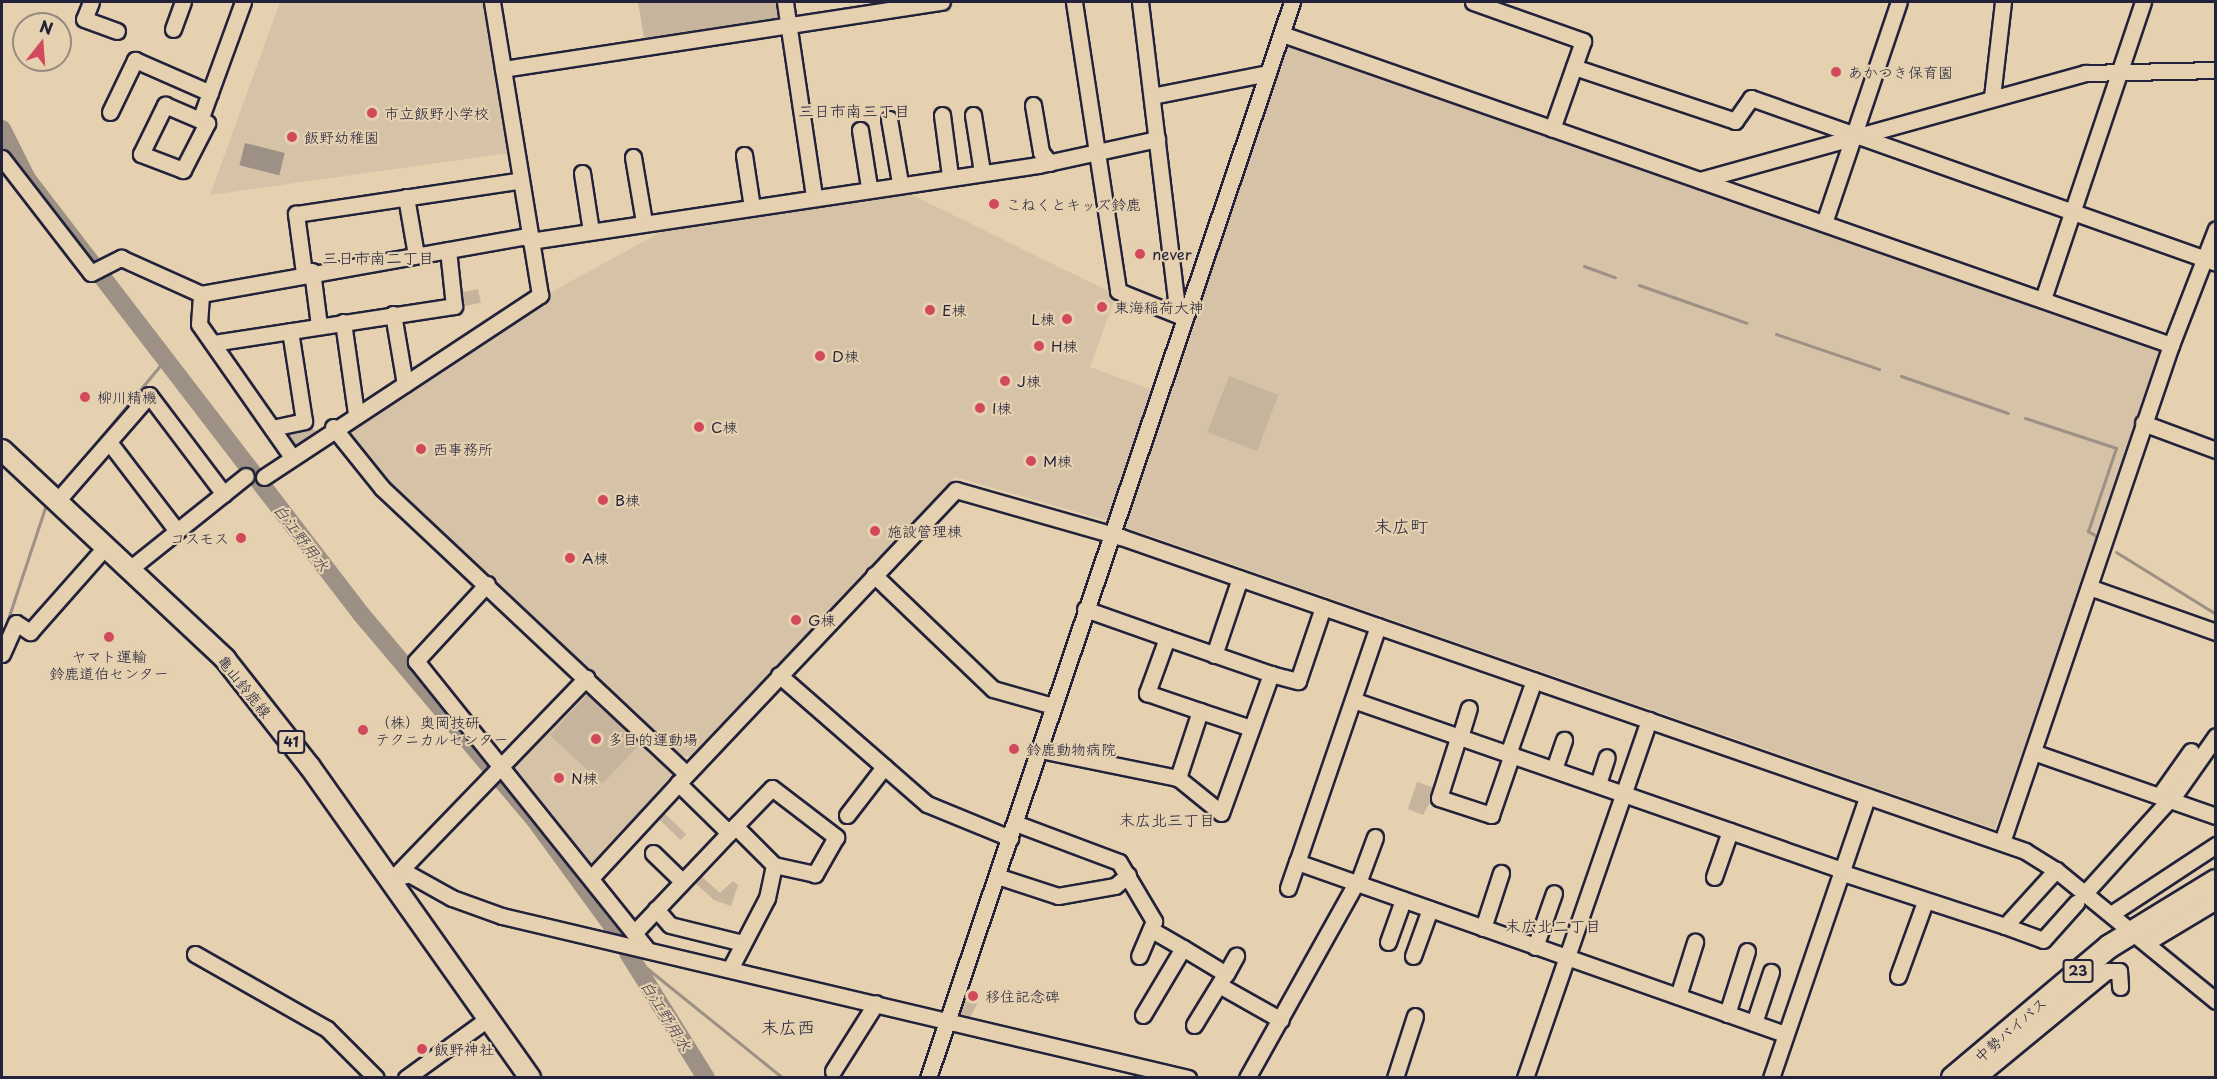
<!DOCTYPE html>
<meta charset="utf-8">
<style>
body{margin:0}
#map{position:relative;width:2217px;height:1079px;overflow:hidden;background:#e5d0af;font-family:"Playpen Sans","Klee One",sans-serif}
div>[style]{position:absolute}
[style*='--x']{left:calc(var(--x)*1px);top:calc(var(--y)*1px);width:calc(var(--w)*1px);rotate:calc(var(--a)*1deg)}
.built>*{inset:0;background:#d6c2a6}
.green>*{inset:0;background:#c6b49c;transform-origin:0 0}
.water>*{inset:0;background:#9d9084;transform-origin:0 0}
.stream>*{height:3px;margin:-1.5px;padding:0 1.5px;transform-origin:1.5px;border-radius:1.5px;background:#9d9084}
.river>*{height:18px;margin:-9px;padding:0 9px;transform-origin:9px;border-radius:9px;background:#9d9084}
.roads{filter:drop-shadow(2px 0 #22223b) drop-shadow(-2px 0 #22223b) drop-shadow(0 2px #22223b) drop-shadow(0 -2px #22223b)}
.minor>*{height:15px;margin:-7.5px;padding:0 7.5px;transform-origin:7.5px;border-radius:7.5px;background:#e5d0af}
.major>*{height:20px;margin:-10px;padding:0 10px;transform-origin:10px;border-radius:10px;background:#e5d0af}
.highway>*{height:22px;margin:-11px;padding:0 11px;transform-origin:11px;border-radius:11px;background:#e5d0af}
.dots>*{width:16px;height:16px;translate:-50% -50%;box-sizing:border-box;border:3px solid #e5d0af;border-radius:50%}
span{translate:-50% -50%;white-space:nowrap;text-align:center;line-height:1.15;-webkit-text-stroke:4.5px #e5d0af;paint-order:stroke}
.shield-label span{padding:2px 4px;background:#e5d0af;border:2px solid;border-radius:4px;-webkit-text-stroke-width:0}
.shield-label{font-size:14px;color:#22223b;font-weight:700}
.poi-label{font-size:15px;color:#22223b}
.left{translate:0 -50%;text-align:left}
.right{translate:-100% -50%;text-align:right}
.street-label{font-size:15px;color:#22223b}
.neighbourhood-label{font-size:16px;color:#22223b}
.water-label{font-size:16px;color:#413e4d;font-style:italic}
.quarter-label{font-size:18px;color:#22223b}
.frame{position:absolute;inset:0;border:3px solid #22223b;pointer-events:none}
.north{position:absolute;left:12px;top:12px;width:60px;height:60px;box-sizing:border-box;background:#e5d0af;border:2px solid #978a81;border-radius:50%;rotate:17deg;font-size:16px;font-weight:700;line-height:24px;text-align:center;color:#22223b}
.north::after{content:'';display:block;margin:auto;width:21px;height:27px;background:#d1495b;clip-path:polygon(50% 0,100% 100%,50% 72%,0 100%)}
</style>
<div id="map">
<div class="built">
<div style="clip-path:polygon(280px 2px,487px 2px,509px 153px,210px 195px)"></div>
<div style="clip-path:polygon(1291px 42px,2156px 345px,2162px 355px,1995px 829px,1125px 527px,1122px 520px,1282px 45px)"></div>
<div style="clip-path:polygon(896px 187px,1116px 295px,1090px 367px,1155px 391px,1108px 521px,955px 477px,693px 757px,680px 755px,388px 486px,343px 430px,546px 295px,681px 221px)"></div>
<div style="clip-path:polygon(585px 693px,676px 778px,595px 865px,587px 865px,514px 768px)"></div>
</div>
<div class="green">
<div style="clip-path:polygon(638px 2px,780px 2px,784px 23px,645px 43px)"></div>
<div style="left:478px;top:289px;width:14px;height:20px;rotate:78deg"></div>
<div style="left:1229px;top:376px;width:53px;height:60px;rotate:21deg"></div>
<div style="clip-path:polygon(308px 423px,318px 434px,300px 448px,292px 446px,282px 434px)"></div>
<div style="left:588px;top:694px;width:72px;height:56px;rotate:43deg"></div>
<div style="clip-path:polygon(1417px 782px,1437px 789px,1423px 815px,1408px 809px)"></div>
<div style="left:661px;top:810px;width:35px;height:8px;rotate:44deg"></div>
<div style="clip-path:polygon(699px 874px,720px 893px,733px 881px,738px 885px,731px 906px,714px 900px,693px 881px)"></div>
<div style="clip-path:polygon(963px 990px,981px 996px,969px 1020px,956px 1015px)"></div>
</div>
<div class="water">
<div style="left:245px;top:143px;width:41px;height:23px;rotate:14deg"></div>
</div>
<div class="stream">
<div style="--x:1584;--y:266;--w:33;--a:20"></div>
<div style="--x:1639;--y:285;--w:114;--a:19.4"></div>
<div style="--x:1776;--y:334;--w:109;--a:18.8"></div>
<div style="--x:1901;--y:376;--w:113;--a:19.1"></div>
<div style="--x:2025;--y:418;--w:96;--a:18.2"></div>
<div style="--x:2116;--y:448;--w:88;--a:108.6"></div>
<div style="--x:2088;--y:531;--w:9;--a:32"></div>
<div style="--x:72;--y:472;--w:149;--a:-50.4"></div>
<div style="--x:2116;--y:552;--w:118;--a:31.8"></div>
<div style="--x:6;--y:625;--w:130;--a:-71.6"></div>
<div style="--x:628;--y:953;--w:199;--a:38.9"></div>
</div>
<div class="river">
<div style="--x:2;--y:129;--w:56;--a:63.4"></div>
<div style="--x:27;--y:179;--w:548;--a:52.48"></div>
<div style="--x:361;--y:614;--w:270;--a:49.8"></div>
<div style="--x:535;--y:820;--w:141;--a:53.9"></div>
<div style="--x:628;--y:953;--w:147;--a:58"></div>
</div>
<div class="roads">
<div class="minor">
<div style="--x:91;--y:2;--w:18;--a:112"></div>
<div style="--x:84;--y:19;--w:35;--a:20"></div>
<div style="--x:785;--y:2;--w:197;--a:81.5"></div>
<div style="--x:1074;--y:2;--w:292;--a:81.3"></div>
<div style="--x:1118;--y:291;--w:72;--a:21.9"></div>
<div style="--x:1140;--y:2;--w:315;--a:83.1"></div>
<div style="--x:1473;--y:2;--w:117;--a:19.5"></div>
<div style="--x:1583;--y:41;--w:93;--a:109.4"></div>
<div style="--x:173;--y:29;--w:29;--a:-70"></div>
<div style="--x:1282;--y:34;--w:942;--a:19.28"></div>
<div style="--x:1574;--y:67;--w:170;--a:18.5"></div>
<div style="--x:1735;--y:121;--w:28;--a:-55"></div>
<div style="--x:1751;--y:98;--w:493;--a:19.5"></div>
<div style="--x:503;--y:69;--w:444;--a:-8.7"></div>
<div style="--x:1152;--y:96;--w:118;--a:-11.2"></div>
<div style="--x:1992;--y:97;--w:96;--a:-83.4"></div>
<div style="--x:165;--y:105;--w:46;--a:23.2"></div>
<div style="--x:207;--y:123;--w:53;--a:117.1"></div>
<div style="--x:183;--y:170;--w:45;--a:-159.1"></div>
<div style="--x:141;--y:154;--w:55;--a:-63.9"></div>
<div style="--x:1033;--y:105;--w:48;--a:80.3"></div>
<div style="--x:1041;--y:152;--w:14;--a:51"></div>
<div style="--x:110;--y:112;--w:58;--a:-64.3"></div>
<div style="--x:135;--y:60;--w:82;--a:23.7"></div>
<div style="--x:942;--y:115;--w:62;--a:82.5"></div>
<div style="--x:973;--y:115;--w:58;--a:81"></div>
<div style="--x:889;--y:119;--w:65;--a:80.2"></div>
<div style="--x:200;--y:120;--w:126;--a:-70"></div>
<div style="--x:860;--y:130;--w:58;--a:81"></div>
<div style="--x:744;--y:155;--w:53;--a:81.3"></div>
<div style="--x:633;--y:157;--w:66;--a:80.4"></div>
<div style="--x:2;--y:158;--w:145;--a:52.3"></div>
<div style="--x:91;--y:273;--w:34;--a:-27"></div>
<div style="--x:121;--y:258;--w:88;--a:24.2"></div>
<div style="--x:582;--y:173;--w:59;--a:81.2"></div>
<div style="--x:1700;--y:180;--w:400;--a:-15.5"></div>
<div style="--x:2085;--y:73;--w:131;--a:-1.3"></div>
<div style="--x:406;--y:197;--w:59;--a:80.2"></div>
<div style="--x:1824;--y:223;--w:233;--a:-71.3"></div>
<div style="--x:530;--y:241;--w:514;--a:-8.51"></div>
<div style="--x:1038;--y:165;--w:122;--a:-12.3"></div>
<div style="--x:312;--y:271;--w:55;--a:82.7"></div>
<div style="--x:304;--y:273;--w:60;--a:-97.7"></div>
<div style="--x:296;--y:214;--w:224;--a:-8.5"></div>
<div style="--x:2043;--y:299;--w:313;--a:-71.4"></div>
<div style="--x:393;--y:314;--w:71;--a:80.3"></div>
<div style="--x:343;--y:322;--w:92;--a:81.9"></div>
<div style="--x:213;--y:343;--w:244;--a:-8.7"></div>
<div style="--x:454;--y:306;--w:56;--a:-96.1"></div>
<div style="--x:2143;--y:423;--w:78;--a:20.3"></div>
<div style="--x:333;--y:427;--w:78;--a:51.2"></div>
<div style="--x:382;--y:488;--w:418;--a:43.2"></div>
<div style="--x:687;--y:774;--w:391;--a:-46.6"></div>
<div style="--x:956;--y:490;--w:172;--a:15.9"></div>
<div style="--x:1121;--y:537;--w:957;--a:19.15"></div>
<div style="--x:2025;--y:851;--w:36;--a:32"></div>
<div style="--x:2056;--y:870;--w:207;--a:39.3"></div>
<div style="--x:272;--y:428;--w:33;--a:-12"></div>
<div style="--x:304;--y:421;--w:91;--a:-98.8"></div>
<div style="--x:109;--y:442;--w:112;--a:52.6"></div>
<div style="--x:292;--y:457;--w:162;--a:-125"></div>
<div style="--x:199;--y:324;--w:30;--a:-86"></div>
<div style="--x:201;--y:294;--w:332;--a:-10.1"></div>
<div style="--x:264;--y:477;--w:331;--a:-33.4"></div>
<div style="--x:540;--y:295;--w:297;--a:-99.3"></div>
<div style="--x:57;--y:501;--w:140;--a:-49"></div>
<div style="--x:149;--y:395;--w:124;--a:52.9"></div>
<div style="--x:131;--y:568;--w:147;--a:-38.7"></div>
<div style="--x:874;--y:575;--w:165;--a:43.8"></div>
<div style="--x:993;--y:689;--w:62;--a:15.8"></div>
<div style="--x:487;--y:584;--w:105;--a:132.7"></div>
<div style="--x:416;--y:661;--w:369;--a:51.3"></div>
<div style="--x:2089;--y:587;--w:135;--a:19.5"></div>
<div style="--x:1085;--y:609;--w:87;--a:19.5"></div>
<div style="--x:1378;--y:626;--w:250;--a:108.9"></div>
<div style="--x:1297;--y:862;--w:517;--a:19.42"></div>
<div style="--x:2;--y:654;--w:34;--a:-66"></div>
<div style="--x:16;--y:623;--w:17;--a:33"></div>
<div style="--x:30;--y:632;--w:115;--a:-48.5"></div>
<div style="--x:1214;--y:655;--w:81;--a:-71.3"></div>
<div style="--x:1271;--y:674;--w:28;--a:15"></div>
<div style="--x:1298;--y:681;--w:78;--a:-71.3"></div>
<div style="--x:779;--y:675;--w:196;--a:41.1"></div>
<div style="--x:927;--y:804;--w:90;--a:22.3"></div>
<div style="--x:1353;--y:700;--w:518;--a:19.17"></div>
<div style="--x:1200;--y:711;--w:54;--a:18.4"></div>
<div style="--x:1460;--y:737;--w:30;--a:-73"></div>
<div style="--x:1458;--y:738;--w:63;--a:107.6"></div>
<div style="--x:1439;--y:798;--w:55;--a:18.1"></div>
<div style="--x:1491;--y:815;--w:65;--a:-71"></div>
<div style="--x:1040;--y:750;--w:141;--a:11.5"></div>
<div style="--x:1178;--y:778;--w:55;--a:39.1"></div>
<div style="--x:1221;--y:813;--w:148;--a:-70.2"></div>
<div style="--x:1271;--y:674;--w:110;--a:-160.9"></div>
<div style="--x:1167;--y:638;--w:59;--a:110"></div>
<div style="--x:1147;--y:693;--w:56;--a:18.8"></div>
<div style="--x:1200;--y:711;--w:71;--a:108.2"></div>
<div style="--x:2033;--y:752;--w:194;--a:19.3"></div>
<div style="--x:1508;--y:754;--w:78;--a:-70.6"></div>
<div style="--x:1554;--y:769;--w:31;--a:-71"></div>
<div style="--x:678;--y:783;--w:71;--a:44.4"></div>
<div style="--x:729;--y:833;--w:9;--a:-49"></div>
<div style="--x:735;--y:826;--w:53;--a:-45.8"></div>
<div style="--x:772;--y:788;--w:81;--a:37.4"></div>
<div style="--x:836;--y:837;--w:43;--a:119.6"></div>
<div style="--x:815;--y:874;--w:42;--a:-167.6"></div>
<div style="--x:774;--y:865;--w:55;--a:-135"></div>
<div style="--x:1598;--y:784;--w:28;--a:-72"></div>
<div style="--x:2159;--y:796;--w:55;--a:-54.6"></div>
<div style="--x:2171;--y:800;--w:78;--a:-54.9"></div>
<div style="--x:847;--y:815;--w:61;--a:-52.4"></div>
<div style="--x:1015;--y:823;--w:111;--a:20.6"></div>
<div style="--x:1119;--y:862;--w:69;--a:59.3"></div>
<div style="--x:1154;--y:921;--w:38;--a:113"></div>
<div style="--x:2002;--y:842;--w:525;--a:-71.22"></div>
<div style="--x:2171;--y:345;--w:124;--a:-68.8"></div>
<div style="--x:653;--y:853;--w:40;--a:44"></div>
<div style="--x:1840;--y:872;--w:174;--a:18.1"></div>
<div style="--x:2005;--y:926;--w:76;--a:-47.7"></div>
<div style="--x:997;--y:876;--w:64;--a:18.2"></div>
<div style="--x:1058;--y:896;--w:58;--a:-10"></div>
<div style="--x:1115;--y:886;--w:17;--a:-40"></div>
<div style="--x:394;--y:877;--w:277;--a:-46"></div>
<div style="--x:1714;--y:877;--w:49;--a:-70.8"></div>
<div style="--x:591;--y:878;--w:139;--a:-47.3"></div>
<div style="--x:392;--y:879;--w:18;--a:-16"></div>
<div style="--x:409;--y:874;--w:49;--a:29.2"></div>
<div style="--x:452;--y:898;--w:53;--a:19.8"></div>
<div style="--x:502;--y:916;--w:705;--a:13.29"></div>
<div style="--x:1358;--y:883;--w:49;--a:-69.7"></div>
<div style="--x:1288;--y:888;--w:28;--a:-71"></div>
<div style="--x:2085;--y:893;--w:125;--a:-47.9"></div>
<div style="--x:656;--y:909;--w:21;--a:49"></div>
<div style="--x:670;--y:925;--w:75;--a:13.9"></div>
<div style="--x:2111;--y:914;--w:126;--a:-33.3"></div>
<div style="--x:2005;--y:926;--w:40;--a:20.2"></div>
<div style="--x:2043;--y:940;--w:50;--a:-48.3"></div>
<div style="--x:1483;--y:928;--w:58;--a:-71.9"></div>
<div style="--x:634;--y:933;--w:138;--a:-46.5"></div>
<div style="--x:1388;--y:942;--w:45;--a:-70.3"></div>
<div style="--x:2146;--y:943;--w:82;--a:-31"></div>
<div style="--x:1535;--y:947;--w:57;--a:-70.6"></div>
<div style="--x:1183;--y:948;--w:50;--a:31.2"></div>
<div style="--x:1226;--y:974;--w:21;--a:-61"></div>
<div style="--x:195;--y:954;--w:152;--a:29.6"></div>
<div style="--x:327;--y:1029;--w:69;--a:45"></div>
<div style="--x:1413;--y:956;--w:50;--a:-70.1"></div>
<div style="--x:730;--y:969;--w:80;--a:-62.5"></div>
<div style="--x:767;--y:898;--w:34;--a:-78"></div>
<div style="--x:1898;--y:976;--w:79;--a:-70"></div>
<div style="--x:1219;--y:985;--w:71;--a:29.4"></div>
<div style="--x:1678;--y:996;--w:57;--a:-72.5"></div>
<div style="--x:1727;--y:1014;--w:66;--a:-72.4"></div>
<div style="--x:1143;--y:1015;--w:78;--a:-59.2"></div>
<div style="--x:1183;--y:948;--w:36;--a:-150"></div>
<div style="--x:1754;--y:1023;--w:54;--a:-71.6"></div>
<div style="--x:1194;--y:1025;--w:57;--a:-58.5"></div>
<div style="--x:833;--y:1071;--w:80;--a:-57.7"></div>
<div style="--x:406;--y:1078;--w:99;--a:-35.9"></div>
<div style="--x:928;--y:1078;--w:1136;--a:-71.31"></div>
<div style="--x:1247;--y:1078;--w:223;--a:-60.8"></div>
<div style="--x:1395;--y:1078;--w:65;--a:-72.1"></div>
<div style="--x:1525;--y:1078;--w:379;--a:-70.9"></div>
<div style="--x:1771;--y:1078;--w:297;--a:-71.1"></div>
<div style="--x:1977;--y:1078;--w:168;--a:-39.5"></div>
<div style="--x:2107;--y:971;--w:12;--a:0"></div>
<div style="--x:2119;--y:971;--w:16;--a:86"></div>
</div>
<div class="major">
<div style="--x:2;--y:450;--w:306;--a:43.1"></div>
<div style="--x:225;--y:659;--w:137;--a:51.8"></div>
<div style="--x:310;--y:767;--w:381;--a:54.7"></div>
</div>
<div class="highway">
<div style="--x:1953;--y:1078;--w:205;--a:-40.1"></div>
<div style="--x:2110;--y:946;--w:124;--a:-31.5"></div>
</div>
</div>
<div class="dots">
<div style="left:1836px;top:72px;background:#d1495b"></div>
<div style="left:372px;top:113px;background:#d1495b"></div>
<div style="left:292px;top:137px;background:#d1495b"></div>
<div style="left:994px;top:204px;background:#d1495b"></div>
<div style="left:1140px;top:254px;background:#d1495b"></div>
<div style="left:1102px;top:307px;background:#d1495b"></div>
<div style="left:930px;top:310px;background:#d1495b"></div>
<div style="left:1067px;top:319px;background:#d1495b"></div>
<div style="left:1039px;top:346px;background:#d1495b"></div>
<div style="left:820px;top:356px;background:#d1495b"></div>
<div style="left:1005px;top:381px;background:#d1495b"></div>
<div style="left:85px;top:397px;background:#d1495b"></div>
<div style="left:980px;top:408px;background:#d1495b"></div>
<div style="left:699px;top:427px;background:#d1495b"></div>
<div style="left:421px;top:449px;background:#d1495b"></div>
<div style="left:1031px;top:461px;background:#d1495b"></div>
<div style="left:603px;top:500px;background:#d1495b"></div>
<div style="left:875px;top:531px;background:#d1495b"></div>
<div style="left:241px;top:538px;background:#d1495b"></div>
<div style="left:570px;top:558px;background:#d1495b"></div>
<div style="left:796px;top:620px;background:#d1495b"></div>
<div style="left:109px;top:637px;background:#d1495b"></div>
<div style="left:363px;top:730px;background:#d1495b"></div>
<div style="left:596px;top:739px;background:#d1495b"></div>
<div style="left:1014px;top:749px;background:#d1495b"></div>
<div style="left:559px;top:778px;background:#d1495b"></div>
<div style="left:973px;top:996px;background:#d1495b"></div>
<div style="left:422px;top:1049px;background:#d1495b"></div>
</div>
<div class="shield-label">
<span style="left:291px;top:742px">41</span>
<span style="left:2078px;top:971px">23</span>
</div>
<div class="poi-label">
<span class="left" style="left:1848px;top:72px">あかつき保育園</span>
<span class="left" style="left:384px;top:113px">市立飯野小学校</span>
<span class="left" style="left:304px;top:137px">飯野幼稚園</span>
<span class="left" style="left:1006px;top:204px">こねくとキッズ鈴鹿</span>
<span class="left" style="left:1152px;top:254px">never</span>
<span class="left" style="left:1114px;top:307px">東海稲荷大神</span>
<span class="left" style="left:942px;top:310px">E棟</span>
<span class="right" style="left:1055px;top:319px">L棟</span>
<span class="left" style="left:1051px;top:346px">H棟</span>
<span class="left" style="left:832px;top:356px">D棟</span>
<span class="left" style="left:1017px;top:381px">J棟</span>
<span class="left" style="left:97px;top:397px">柳川精機</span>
<span class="left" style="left:992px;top:408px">I棟</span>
<span class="left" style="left:711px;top:427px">C棟</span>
<span class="left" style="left:433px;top:449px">西事務所</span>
<span class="left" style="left:1043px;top:461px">M棟</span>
<span class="left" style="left:615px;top:500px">B棟</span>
<span class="left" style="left:887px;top:531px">施設管理棟</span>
<span class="right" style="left:229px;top:538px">コスモス</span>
<span class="left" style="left:582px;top:558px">A棟</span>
<span class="left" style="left:808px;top:620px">G棟</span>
<span style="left:109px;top:664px">ヤマト運輸<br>鈴鹿道伯センター</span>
<span class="left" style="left:375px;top:730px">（株）奥岡技研<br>テクニカルセンター</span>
<span class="left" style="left:608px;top:739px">多目的運動場</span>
<span class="left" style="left:1026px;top:749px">鈴鹿動物病院</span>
<span class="left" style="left:571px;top:778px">N棟</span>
<span class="left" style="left:985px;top:996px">移住記念碑</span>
<span class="left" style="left:434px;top:1049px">飯野神社</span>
</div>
<div class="street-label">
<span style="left:245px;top:686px;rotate:51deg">亀山鈴鹿線</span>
<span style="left:2010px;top:1029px;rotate:-41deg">中勢バイパス</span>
</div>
<div class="neighbourhood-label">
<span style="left:854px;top:110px">三日市南三丁目</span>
<span style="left:378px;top:257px">三日市南二丁目</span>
<span style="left:1167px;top:819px">末広北三丁目</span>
<span style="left:1553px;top:925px">末広北二丁目</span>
</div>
<div class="water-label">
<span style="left:302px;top:537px;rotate:53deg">白江野用水</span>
<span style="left:667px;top:1015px;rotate:58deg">白江野用水</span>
</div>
<div class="quarter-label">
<span style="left:1401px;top:526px">末広町</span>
<span style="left:788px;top:1027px">末広西</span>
</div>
<div class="frame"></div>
<div class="north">N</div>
</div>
